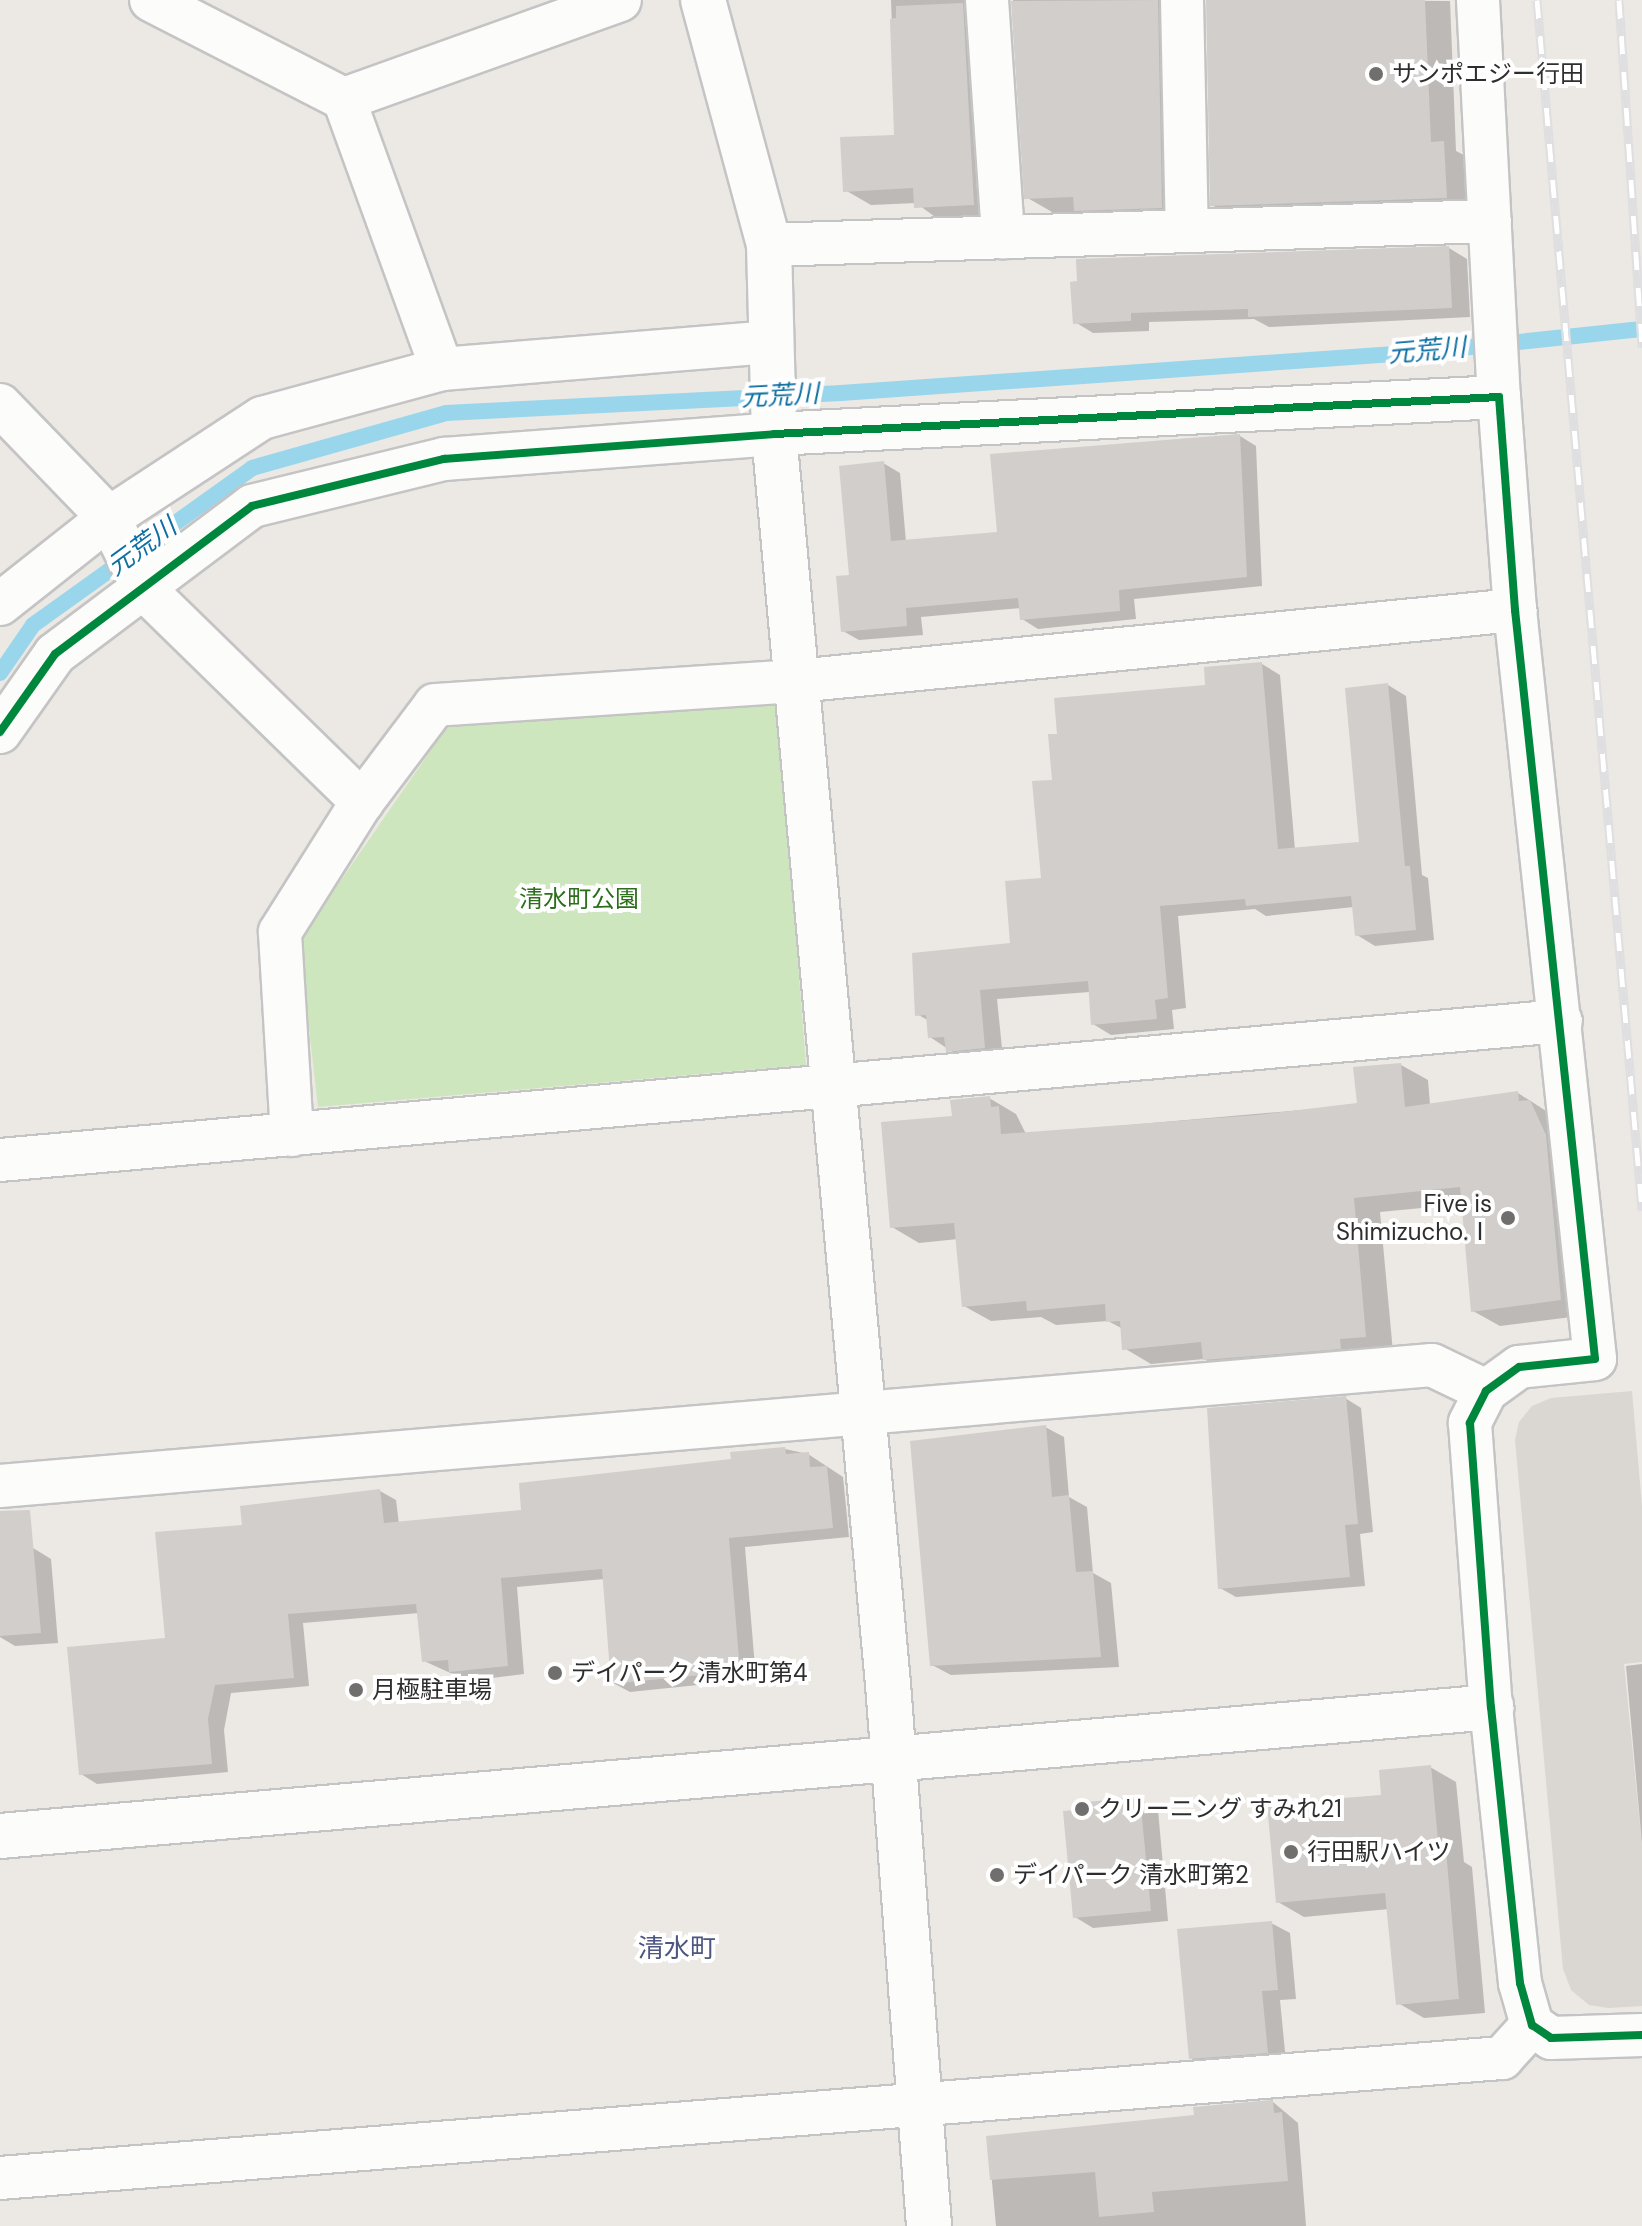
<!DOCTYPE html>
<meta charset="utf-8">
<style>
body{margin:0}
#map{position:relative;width:1642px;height:2226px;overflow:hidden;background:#ece8e4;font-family:"DM Sans","Noto Sans JP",sans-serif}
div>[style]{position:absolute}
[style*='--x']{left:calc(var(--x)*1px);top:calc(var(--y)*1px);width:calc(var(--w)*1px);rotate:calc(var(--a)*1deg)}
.green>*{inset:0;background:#cee6be}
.plaza>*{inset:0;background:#dad6d2}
.shadow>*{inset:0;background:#0003}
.stream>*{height:16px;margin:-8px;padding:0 8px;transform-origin:8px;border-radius:8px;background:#99d6ec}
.building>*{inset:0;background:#d1cecb}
.roads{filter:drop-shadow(2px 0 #c5c4c5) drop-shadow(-2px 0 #c5c4c5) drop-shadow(0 2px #c5c4c5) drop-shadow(0 -2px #c5c4c5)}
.minor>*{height:42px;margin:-21px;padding:0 21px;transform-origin:21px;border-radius:21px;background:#fcfcfb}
.tertiary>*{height:44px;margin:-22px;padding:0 22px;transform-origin:22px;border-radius:22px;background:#fcfcfb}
.rail>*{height:9px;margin-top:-4.5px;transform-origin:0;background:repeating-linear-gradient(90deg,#fff 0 18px,#dfdfe1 0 36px);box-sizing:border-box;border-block:2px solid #dfdfe1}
.cycleway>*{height:8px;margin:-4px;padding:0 4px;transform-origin:4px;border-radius:4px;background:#00873e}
.dots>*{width:22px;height:22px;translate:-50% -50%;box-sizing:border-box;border:4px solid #fff;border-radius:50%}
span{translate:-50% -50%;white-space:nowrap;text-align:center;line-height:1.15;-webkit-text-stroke:8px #fff;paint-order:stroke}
.poi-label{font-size:24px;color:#2e2e2e}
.left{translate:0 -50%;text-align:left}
.right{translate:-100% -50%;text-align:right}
.park-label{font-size:24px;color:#2c6e1b}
.water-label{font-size:26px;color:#0d6fa3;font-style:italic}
.neighbourhood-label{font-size:26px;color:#4d5680}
</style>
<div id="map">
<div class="green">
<div style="clip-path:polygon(777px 697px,806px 1065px,318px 1107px,299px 941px,449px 724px)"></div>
</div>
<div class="plaza">
<div style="clip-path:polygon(1632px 1391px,1642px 1506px,1642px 1662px,1624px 1664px,1642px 1845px,1642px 2006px,1608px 2008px,1589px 2005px,1571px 1990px,1563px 1969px,1515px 1440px,1519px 1422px,1532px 1406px,1551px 1398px)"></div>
</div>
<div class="shadow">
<div style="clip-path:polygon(891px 0,997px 0,1000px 219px,942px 222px,916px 203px,871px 205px,845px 190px,896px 137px)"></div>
<div style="clip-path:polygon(1013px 0,1192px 0,1188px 222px,1102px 225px,1079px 212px,1052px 212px,1026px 197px)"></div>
<div style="clip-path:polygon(1208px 0,1450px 1px,1456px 151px,1470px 158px,1472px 212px,1238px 220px,1212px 205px)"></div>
<div style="clip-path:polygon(1449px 248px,1467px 259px,1470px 317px,1269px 327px,1254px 319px,1149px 322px,1149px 331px,1093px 333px,1075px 322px)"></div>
<div style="clip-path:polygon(1240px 436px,1256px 446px,1262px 586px,1134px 599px,1136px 619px,1038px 629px,1022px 619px,1021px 608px,921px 617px,923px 635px,859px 640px,843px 631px,851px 577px,883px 463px,900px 473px,906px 542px,999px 534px)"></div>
<div style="clip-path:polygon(1262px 664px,1280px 675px,1295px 850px,1361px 844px,1388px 685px,1406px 696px,1422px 875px,1428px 878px,1434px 940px,1375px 946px,1357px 935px,1354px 907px,1266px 916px,1255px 909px,1178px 916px,1186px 1008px,1172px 1010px,1174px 1029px,1111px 1035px,1093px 1024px,1090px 992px,997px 999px,1003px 1058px,966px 1061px,930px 1037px,929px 1021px,917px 1014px,1013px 945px,1044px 880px,1055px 781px,1208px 687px)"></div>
<div style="clip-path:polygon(1401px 1065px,1428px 1080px,1430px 1105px,1518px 1093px,1557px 1118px,1587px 1315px,1500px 1326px,1473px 1311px,1463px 1204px,1380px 1212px,1393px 1352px,1232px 1375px,1204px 1359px,1151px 1364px,1124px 1348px,1123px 1329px,1108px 1321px,1056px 1325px,1041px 1317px,991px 1321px,964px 1306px,958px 1239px,919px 1243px,892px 1227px,954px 1117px,989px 1098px,1016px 1114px,1026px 1134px,1359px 1105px)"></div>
<div style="clip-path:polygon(1345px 1398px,1361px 1408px,1373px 1532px,1360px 1534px,1365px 1586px,1236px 1597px,1220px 1588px)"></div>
<div style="clip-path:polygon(1045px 1427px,1064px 1437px,1069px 1497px,1087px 1507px,1093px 1573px,1111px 1583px,1119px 1667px,951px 1675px,932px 1665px)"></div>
<div style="clip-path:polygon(785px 1449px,808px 1454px,843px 1477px,849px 1537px,745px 1547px,756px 1679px,630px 1692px,613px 1683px,604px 1579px,517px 1587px,524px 1674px,468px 1681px,424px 1661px,419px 1613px,303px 1623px,309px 1686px,231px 1693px,224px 1730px,228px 1772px,97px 1784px,81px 1774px,244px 1527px,380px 1491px,396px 1500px,399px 1524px,524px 1512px)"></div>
<div style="clip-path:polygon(33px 1548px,51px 1559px,58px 1643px,15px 1646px,0 1637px,0 1551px)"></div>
<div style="clip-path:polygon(1642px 1664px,1642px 1844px,1626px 1666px)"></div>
<div style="clip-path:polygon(1430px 1767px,1456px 1782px,1464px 1862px,1472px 1867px,1485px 2013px,1424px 2018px,1398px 2003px,1389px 1909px,1304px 1917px,1278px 1902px,1383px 1797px)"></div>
<div style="clip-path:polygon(1140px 1799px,1158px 1810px,1168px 1921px,1093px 1928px,1075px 1917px)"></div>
<div style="clip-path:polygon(1271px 1923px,1290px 1933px,1296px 1999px,1280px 2000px,1286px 2062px,1209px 2068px,1191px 2058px)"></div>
<div style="clip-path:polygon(1273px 2102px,1298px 2123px,1306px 2226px,996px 2226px,988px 2138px,1196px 2117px)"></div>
</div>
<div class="stream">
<div style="--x:0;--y:673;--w:58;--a:-55.5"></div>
<div style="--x:33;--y:625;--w:269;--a:-35.6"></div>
<div style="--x:252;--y:468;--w:202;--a:-15.8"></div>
<div style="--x:446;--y:413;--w:396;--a:-2.9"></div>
<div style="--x:841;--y:393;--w:583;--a:-4.03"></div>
<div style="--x:1423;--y:352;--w:220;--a:-6"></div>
</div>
<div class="building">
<div style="clip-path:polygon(1158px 0,1162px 208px,1074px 211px,1073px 197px,1024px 199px,1011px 1px)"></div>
<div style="clip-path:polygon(1206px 0,1425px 0,1431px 142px,1444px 141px,1447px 198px,1210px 206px)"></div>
<div style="clip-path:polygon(963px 3px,974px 205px,914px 208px,913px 188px,843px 192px,840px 137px,894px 135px,890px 19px,896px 18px,896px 6px)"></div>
<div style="clip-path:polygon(1449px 246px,1452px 308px,1248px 317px,1248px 309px,1131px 313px,1131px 321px,1073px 324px,1070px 282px,1077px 281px,1076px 259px)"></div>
<div style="clip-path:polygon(1240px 434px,1247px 577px,1119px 590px,1120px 611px,1020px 620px,1018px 598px,906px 608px,907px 626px,841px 632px,836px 576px,849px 575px,839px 466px,884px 461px,891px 541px,997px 532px,990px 454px)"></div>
<div style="clip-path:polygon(1262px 662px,1278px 849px,1359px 842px,1345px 688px,1388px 683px,1405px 866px,1410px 866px,1416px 930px,1355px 936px,1351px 896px,1246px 906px,1245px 899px,1160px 906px,1168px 998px,1155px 1000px,1157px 1019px,1091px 1025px,1088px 981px,980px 990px,985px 1048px,946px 1052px,944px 1037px,928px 1038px,926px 1015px,915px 1016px,912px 953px,1010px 943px,1005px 881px,1041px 878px,1032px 781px,1052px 780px,1048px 734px,1057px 734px,1054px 698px,1205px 685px,1204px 667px)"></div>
<div style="clip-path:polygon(1401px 1063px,1405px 1107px,1518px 1091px,1519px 1101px,1530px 1100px,1546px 1135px,1561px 1300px,1471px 1312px,1460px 1187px,1354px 1198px,1366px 1337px,1340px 1339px,1341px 1349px,1203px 1360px,1201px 1342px,1122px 1350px,1120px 1321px,1106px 1322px,1105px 1304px,1027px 1311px,1026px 1301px,962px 1307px,954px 1223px,890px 1228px,881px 1122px,952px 1116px,950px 1100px,990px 1096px,991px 1107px,999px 1106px,1001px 1134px,1257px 1115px,1357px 1103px,1353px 1067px)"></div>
<div style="clip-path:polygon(1346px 1396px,1358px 1524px,1345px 1525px,1350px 1577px,1218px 1589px,1207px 1408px)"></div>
<div style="clip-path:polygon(1046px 1425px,1052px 1497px,1069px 1495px,1076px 1572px,1093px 1571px,1101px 1657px,930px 1666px,910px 1441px)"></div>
<div style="clip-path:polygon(785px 1447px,786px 1454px,809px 1452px,810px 1467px,827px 1466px,833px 1528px,729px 1538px,740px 1671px,611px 1684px,602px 1569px,501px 1578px,508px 1666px,449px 1672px,448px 1660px,422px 1662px,416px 1604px,288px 1614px,294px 1678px,215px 1685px,208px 1719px,212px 1764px,79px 1775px,67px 1647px,165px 1638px,155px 1532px,242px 1525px,240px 1506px,380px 1489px,384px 1523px,521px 1510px,519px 1483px,731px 1459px,730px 1452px)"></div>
<div style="clip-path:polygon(30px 1510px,41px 1633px,0 1636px,0 1511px)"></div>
<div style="clip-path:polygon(1431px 1765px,1439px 1850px,1446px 1850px,1459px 1999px,1396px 2005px,1385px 1893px,1276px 1903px,1267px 1804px,1381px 1795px,1379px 1770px)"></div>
<div style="clip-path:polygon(1140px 1797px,1151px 1911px,1073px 1918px,1063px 1811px,1076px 1810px,1076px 1803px)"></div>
<div style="clip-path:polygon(1272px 1921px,1278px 1990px,1262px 1991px,1268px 2053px,1189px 2059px,1177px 1929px)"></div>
<div style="clip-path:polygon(1273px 2100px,1274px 2113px,1282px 2112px,1288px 2181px,1152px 2192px,1154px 2212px,1099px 2217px,1095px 2172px,990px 2180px,986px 2136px,1194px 2115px,1193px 2107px)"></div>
</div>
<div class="roads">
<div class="minor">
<div style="--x:151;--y:0;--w:217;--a:27.2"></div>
<div style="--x:344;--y:99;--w:293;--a:-19.7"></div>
<div style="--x:987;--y:0;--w:238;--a:86.1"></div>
<div style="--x:1182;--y:0;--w:231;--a:88.8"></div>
<div style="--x:1478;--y:0;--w:398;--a:87"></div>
<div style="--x:344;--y:99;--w:287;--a:70.1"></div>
<div style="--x:769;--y:245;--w:721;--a:-1.91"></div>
<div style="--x:0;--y:405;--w:157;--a:46"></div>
<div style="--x:109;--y:518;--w:79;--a:63.8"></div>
<div style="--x:144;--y:589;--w:305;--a:44.3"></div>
<div style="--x:0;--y:604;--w:139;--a:-38.3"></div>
<div style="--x:109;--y:518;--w:183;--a:-33.2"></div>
<div style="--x:262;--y:418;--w:187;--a:-15.2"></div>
<div style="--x:442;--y:369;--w:331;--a:-4.7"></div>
<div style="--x:0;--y:732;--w:95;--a:-54.8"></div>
<div style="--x:55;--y:654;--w:246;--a:-36.9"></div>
<div style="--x:252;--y:506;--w:198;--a:-13.8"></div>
<div style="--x:444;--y:459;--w:331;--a:-4.3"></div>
<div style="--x:774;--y:434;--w:726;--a:-2.92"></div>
<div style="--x:1499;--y:397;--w:214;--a:85.7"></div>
<div style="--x:1515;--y:610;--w:753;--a:83.9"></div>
<div style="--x:1595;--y:1359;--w:76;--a:174"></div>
<div style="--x:1519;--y:1367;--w:41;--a:144"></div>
<div style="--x:1486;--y:1391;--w:36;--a:117"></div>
<div style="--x:1470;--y:1423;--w:285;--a:85.8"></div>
<div style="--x:1491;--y:1707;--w:278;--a:84"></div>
<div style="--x:1520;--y:1983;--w:44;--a:74.1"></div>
<div style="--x:1532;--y:2025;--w:23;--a:34"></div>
<div style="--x:1551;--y:2038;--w:91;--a:-1.9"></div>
<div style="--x:292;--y:1135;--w:203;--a:-93.4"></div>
<div style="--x:280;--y:932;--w:154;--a:-57.8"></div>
<div style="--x:362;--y:802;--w:121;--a:-53"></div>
<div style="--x:435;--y:705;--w:363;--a:-3.8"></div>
<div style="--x:797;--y:681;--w:722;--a:-5.65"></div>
<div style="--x:0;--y:1160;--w:1567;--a:-5.09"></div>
<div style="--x:0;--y:1486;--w:1437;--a:-4.83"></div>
<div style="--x:1432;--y:1365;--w:60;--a:25.7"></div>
<div style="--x:0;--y:2178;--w:1507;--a:-4.57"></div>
<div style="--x:1502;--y:2058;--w:45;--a:-47.7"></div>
</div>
<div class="tertiary">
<div style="--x:703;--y:0;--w:254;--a:74.9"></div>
<div style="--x:769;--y:245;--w:189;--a:88.5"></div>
<div style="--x:774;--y:434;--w:1255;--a:84.79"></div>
<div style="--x:888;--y:1684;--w:544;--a:85.67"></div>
<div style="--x:0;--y:1836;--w:1497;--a:-4.94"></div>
</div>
</div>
<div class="rail">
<div style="--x:1537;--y:0;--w:1215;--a:85.04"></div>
<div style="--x:1619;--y:0;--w:348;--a:86.2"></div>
</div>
<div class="cycleway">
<div style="--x:0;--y:732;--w:95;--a:-54.8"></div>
<div style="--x:55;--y:654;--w:246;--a:-36.9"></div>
<div style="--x:252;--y:506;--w:198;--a:-13.8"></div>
<div style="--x:444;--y:459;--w:331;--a:-4.3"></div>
<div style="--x:774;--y:434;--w:726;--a:-2.92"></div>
<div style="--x:1499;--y:397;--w:214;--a:85.7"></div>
<div style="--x:1515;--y:610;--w:753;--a:83.9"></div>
<div style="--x:1595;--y:1359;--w:76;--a:174"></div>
<div style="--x:1519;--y:1367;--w:41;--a:144"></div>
<div style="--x:1486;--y:1391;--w:36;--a:117"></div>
<div style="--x:1470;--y:1423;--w:285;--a:85.8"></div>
<div style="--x:1491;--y:1707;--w:278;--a:84"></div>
<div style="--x:1520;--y:1983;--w:44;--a:74.1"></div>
<div style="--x:1532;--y:2025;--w:23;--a:34"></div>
<div style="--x:1551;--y:2038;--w:91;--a:-1.9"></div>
</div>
<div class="dots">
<div style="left:1376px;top:74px;background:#706f6e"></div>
<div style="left:1508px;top:1218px;background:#706f6e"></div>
<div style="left:555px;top:1673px;background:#706f6e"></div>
<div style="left:356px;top:1690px;background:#706f6e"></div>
<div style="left:1082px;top:1809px;background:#706f6e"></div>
<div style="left:1291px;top:1852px;background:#706f6e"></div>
<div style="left:997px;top:1875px;background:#706f6e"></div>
</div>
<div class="poi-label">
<span class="left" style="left:1392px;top:74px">サンポエジー行田</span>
<span class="right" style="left:1492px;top:1218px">Five is<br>Shimizucho.Ⅰ</span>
<span class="left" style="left:571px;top:1673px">デイパーク 清水町第4</span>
<span class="left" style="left:372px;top:1690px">月極駐車場</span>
<span class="left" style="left:1098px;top:1809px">クリーニング すみれ21</span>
<span class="left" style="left:1307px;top:1852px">行田駅ハイツ</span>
<span class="left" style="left:1013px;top:1875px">デイパーク 清水町第2</span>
</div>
<div class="park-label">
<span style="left:579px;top:899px">清水町公園</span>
</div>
<div class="water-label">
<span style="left:1427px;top:351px;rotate:-5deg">元荒川</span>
<span style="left:780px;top:396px;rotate:-3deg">元荒川</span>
<span style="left:142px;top:547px;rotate:-36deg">元荒川</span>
</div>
<div class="neighbourhood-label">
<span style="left:677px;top:1949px">清水町</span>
</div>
</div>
